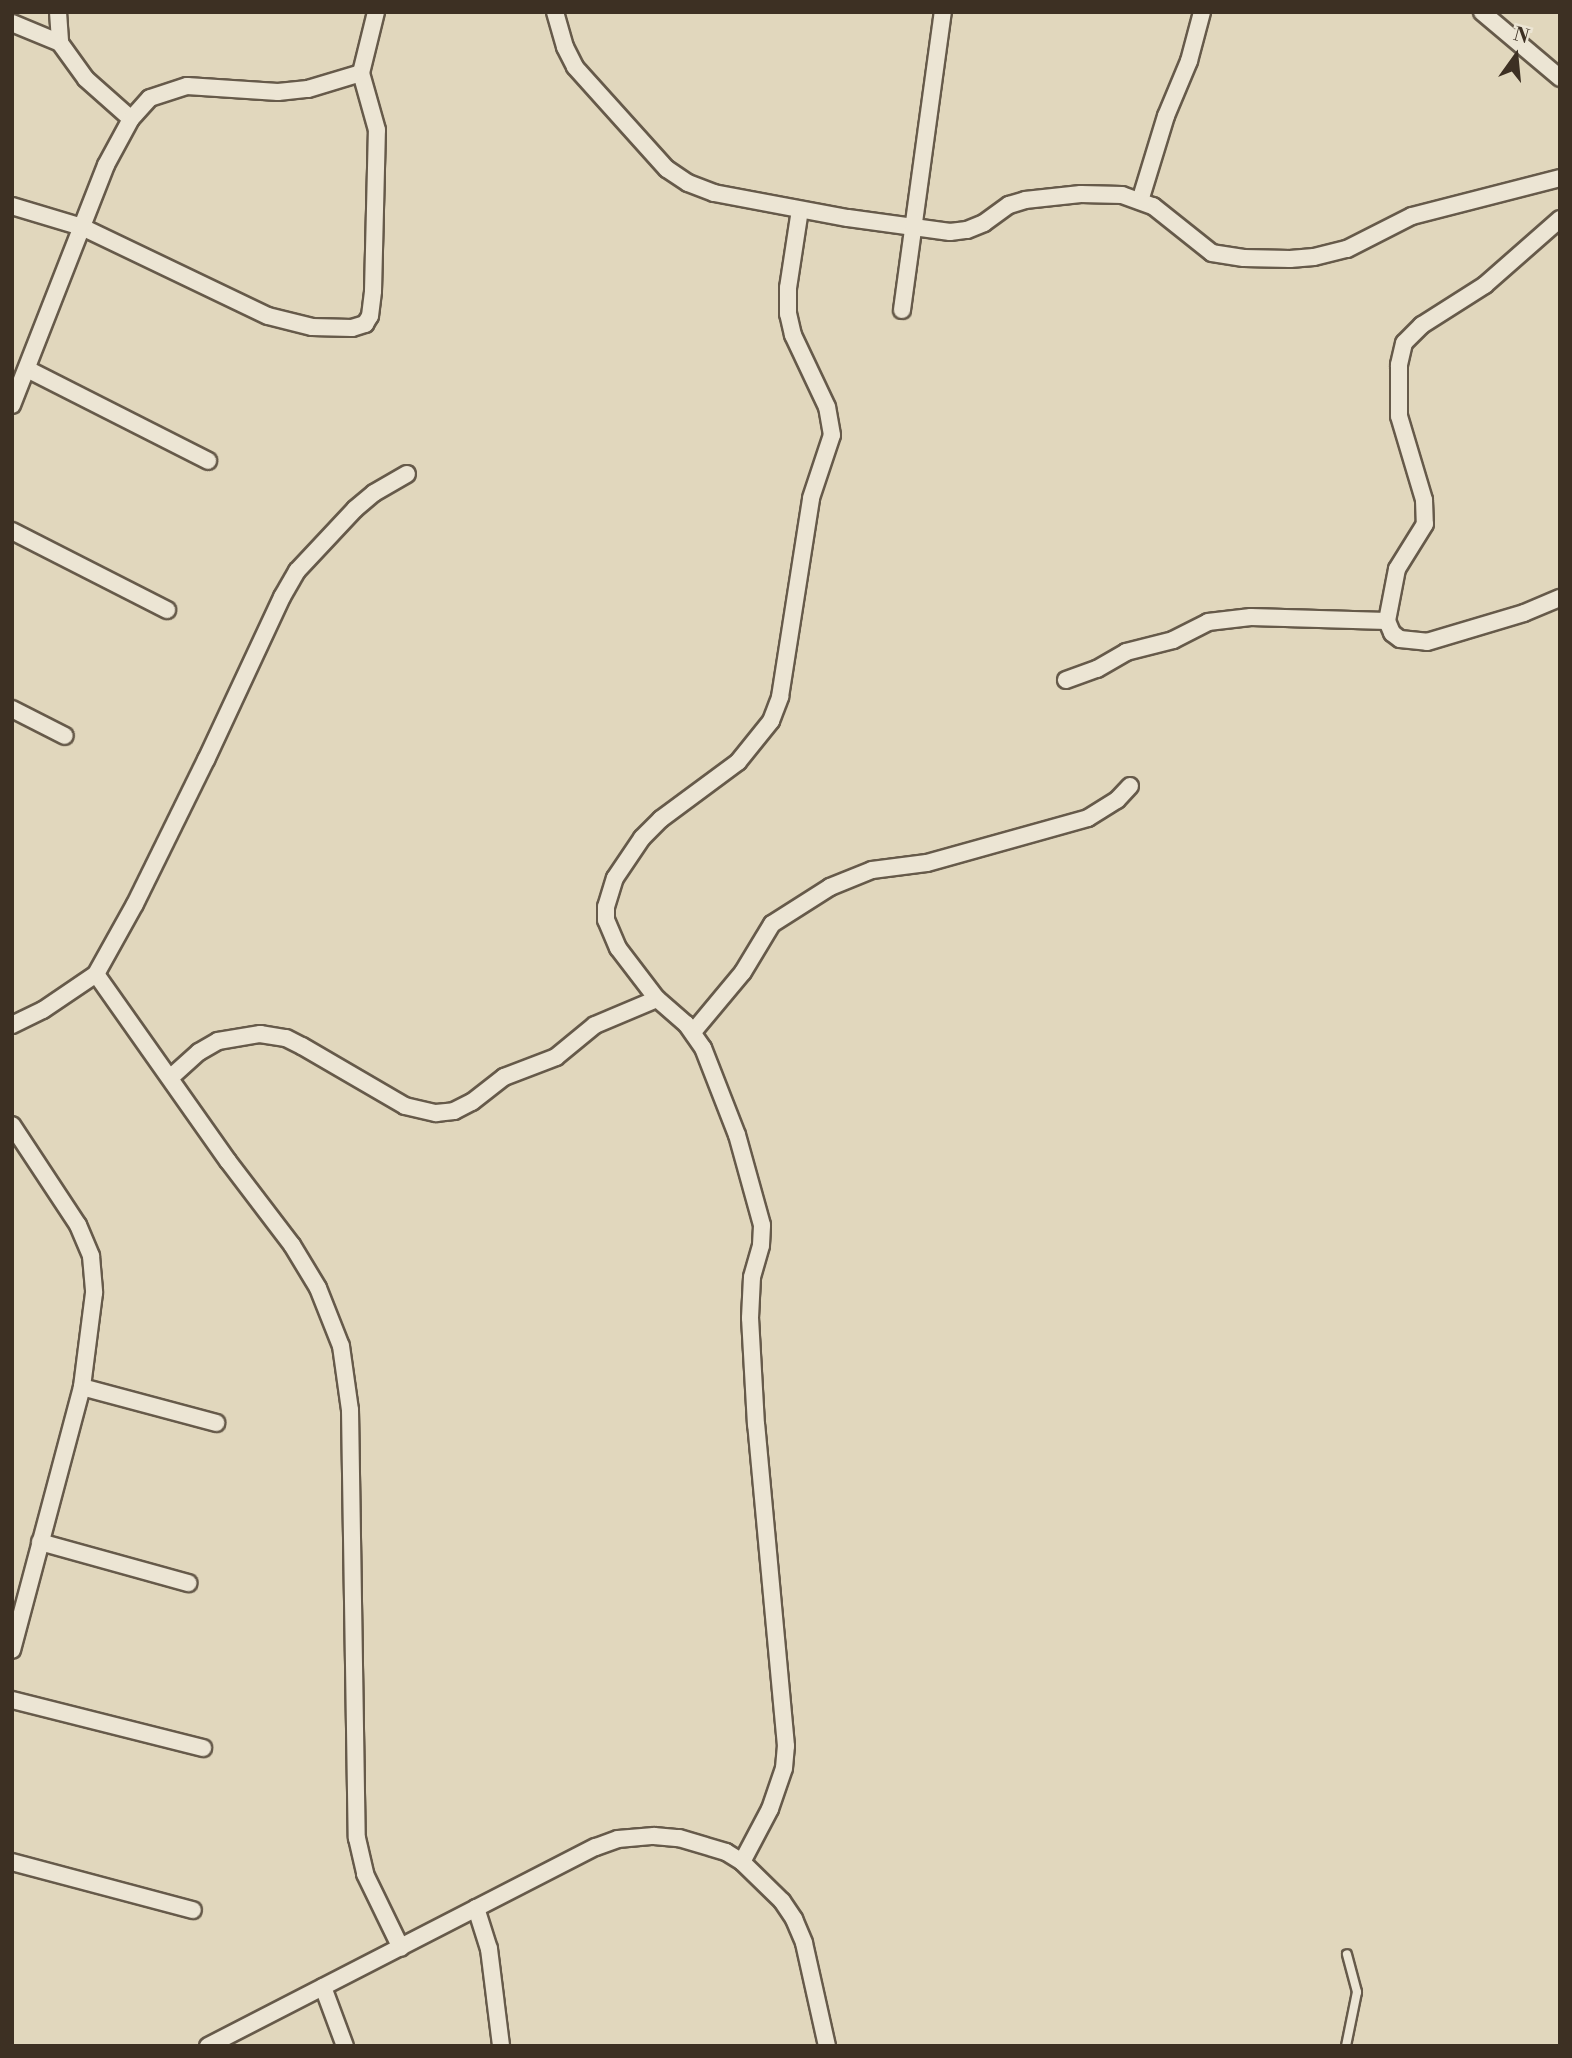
<!DOCTYPE html>
<style>
body{margin:0}
#map{position:relative;width:1572px;height:2058px;overflow:hidden;background:#e1d7bd;font-family:"Libre Bodoni",serif}
div>[style]{position:absolute}
[style*='--x']{left:calc(var(--x)*1px);top:calc(var(--y)*1px);width:calc(var(--w)*1px);rotate:calc(var(--a)*1deg)}
.roads{filter:drop-shadow(2px 0 #665a4a) drop-shadow(-2px 0 #665a4a) drop-shadow(0 2px #665a4a) drop-shadow(0 -2px #665a4a)}
.lane>*{height:8px;margin:-4px;padding:0 4px;transform-origin:4px;border-radius:4px;background:#ece5d4}
.street>*{height:16px;margin:-8px;padding:0 8px;transform-origin:8px;border-radius:8px;background:#ece5d4}
span{translate:-50% -50%;white-space:nowrap;text-align:center;line-height:1.15;-webkit-text-stroke:6px #ece5d4;paint-order:stroke}
.frame{position:absolute;inset:0;border:14px solid #3d3023;pointer-events:none}
.north{position:absolute;left:1481px;top:21px;width:70px;height:70px;-webkit-text-stroke:5px #ece5d4;paint-order:stroke;rotate:15deg;font-size:19px;font-weight:700;line-height:28px;text-align:center;color:#3d3023}
.north::after{content:'';display:block;margin:auto;width:24px;height:32px;background:#3d3023;clip-path:polygon(50% 0,100% 100%,50% 72%,0 100%)}
</style>
<div id="map">
<div class="roads">
<div class="lane">
<div style="--x:1346;--y:2046;--w:55;--a:-78.5"></div>
<div style="--x:1357;--y:1992;--w:39;--a:-105"></div>
</div>
<div class="street">
<div style="--x:58;--y:12;--w:31;--a:86"></div>
<div style="--x:555;--y:12;--w:36;--a:74"></div>
<div style="--x:565;--y:47;--w:22;--a:63"></div>
<div style="--x:575;--y:67;--w:137;--a:48"></div>
<div style="--x:667;--y:169;--w:25;--a:34"></div>
<div style="--x:688;--y:183;--w:28;--a:21"></div>
<div style="--x:714;--y:193;--w:136;--a:10.6"></div>
<div style="--x:848;--y:218;--w:103;--a:7.8"></div>
<div style="--x:950;--y:232;--w:17;--a:-7"></div>
<div style="--x:967;--y:230;--w:18;--a:-22"></div>
<div style="--x:984;--y:223;--w:31;--a:-36"></div>
<div style="--x:1009;--y:205;--w:17;--a:-17"></div>
<div style="--x:1025;--y:200;--w:56;--a:-6.1"></div>
<div style="--x:1081;--y:194;--w:41;--a:1.4"></div>
<div style="--x:1122;--y:195;--w:33;--a:20"></div>
<div style="--x:1153;--y:206;--w:75;--a:38.5"></div>
<div style="--x:1212;--y:253;--w:32;--a:9"></div>
<div style="--x:1244;--y:258;--w:46;--a:1.2"></div>
<div style="--x:1290;--y:259;--w:24;--a:-5"></div>
<div style="--x:1314;--y:257;--w:34;--a:-14"></div>
<div style="--x:1347;--y:249;--w:73;--a:-26.9"></div>
<div style="--x:1412;--y:216;--w:153;--a:-14.4"></div>
<div style="--x:1482;--y:12;--w:102;--a:40.2"></div>
<div style="--x:12;--y:23;--w:52;--a:22.6"></div>
<div style="--x:60;--y:43;--w:44;--a:54.2"></div>
<div style="--x:86;--y:79;--w:60;--a:41.6"></div>
<div style="--x:1140;--y:201;--w:89;--a:-73"></div>
<div style="--x:1166;--y:116;--w:60;--a:-67.3"></div>
<div style="--x:1189;--y:61;--w:51;--a:-75.1"></div>
<div style="--x:12;--y:206;--w:73;--a:16.7"></div>
<div style="--x:82;--y:227;--w:206;--a:25.6"></div>
<div style="--x:268;--y:316;--w:45;--a:14"></div>
<div style="--x:312;--y:327;--w:40;--a:1.4"></div>
<div style="--x:352;--y:328;--w:14;--a:-17"></div>
<div style="--x:365;--y:324;--w:9;--a:-58"></div>
<div style="--x:370;--y:316;--w:25;--a:-83"></div>
<div style="--x:373;--y:291;--w:161;--a:-88.6"></div>
<div style="--x:377;--y:130;--w:59;--a:-105.7"></div>
<div style="--x:361;--y:73;--w:63;--a:-76.2"></div>
<div style="--x:1560;--y:219;--w:100;--a:138.7"></div>
<div style="--x:1485;--y:285;--w:75;--a:147.6"></div>
<div style="--x:1422;--y:325;--w:25;--a:135"></div>
<div style="--x:1404;--y:343;--w:23;--a:103"></div>
<div style="--x:1399;--y:365;--w:51;--a:90"></div>
<div style="--x:1399;--y:416;--w:88;--a:73.4"></div>
<div style="--x:1424;--y:500;--w:24;--a:88"></div>
<div style="--x:1425;--y:524;--w:53;--a:121.9"></div>
<div style="--x:1397;--y:569;--w:53;--a:100.9"></div>
<div style="--x:1387;--y:621;--w:13;--a:67"></div>
<div style="--x:1392;--y:633;--w:10;--a:37"></div>
<div style="--x:1400;--y:639;--w:27;--a:6"></div>
<div style="--x:1427;--y:642;--w:101;--a:-16.6"></div>
<div style="--x:1524;--y:613;--w:39;--a:-23"></div>
<div style="--x:902;--y:310;--w:301;--a:-82.2"></div>
<div style="--x:27;--y:369;--w:203;--a:26.9"></div>
<div style="--x:12;--y:405;--w:258;--a:-68.6"></div>
<div style="--x:106;--y:165;--w:52;--a:-61.5"></div>
<div style="--x:131;--y:119;--w:28;--a:-48"></div>
<div style="--x:150;--y:98;--w:39;--a:-18"></div>
<div style="--x:187;--y:86;--w:91;--a:3.8"></div>
<div style="--x:278;--y:92;--w:30;--a:-6"></div>
<div style="--x:308;--y:89;--w:55;--a:-16.8"></div>
<div style="--x:12;--y:531;--w:174;--a:27"></div>
<div style="--x:1066;--y:680;--w:33;--a:-20"></div>
<div style="--x:1097;--y:669;--w:34;--a:-30"></div>
<div style="--x:1126;--y:652;--w:49;--a:-14.3"></div>
<div style="--x:1173;--y:640;--w:39;--a:-27"></div>
<div style="--x:1208;--y:622;--w:43;--a:-6.6"></div>
<div style="--x:1251;--y:617;--w:136;--a:1.7"></div>
<div style="--x:12;--y:709;--w:59;--a:27"></div>
<div style="--x:96;--y:974;--w:229;--a:54.8"></div>
<div style="--x:228;--y:1161;--w:106;--a:52.7"></div>
<div style="--x:292;--y:1245;--w:50;--a:58.8"></div>
<div style="--x:318;--y:1288;--w:62;--a:68.4"></div>
<div style="--x:341;--y:1346;--w:65;--a:82"></div>
<div style="--x:350;--y:1410;--w:428;--a:89.1"></div>
<div style="--x:357;--y:1838;--w:37;--a:77"></div>
<div style="--x:365;--y:1874;--w:82;--a:64.1"></div>
<div style="--x:12;--y:1025;--w:34;--a:-26"></div>
<div style="--x:43;--y:1010;--w:64;--a:-34.2"></div>
<div style="--x:96;--y:974;--w:80;--a:-60.9"></div>
<div style="--x:135;--y:904;--w:161;--a:-63.8"></div>
<div style="--x:206;--y:760;--w:180;--a:-65"></div>
<div style="--x:282;--y:597;--w:30;--a:-60"></div>
<div style="--x:297;--y:571;--w:85;--a:-46.9"></div>
<div style="--x:355;--y:509;--w:25;--a:-40"></div>
<div style="--x:374;--y:493;--w:38;--a:-30"></div>
<div style="--x:693;--y:1032;--w:78;--a:-50.2"></div>
<div style="--x:743;--y:972;--w:56;--a:-58.9"></div>
<div style="--x:772;--y:924;--w:69;--a:-32.5"></div>
<div style="--x:830;--y:887;--w:45;--a:-22"></div>
<div style="--x:872;--y:870;--w:55;--a:-7.3"></div>
<div style="--x:927;--y:863;--w:167;--a:-15.6"></div>
<div style="--x:1088;--y:818;--w:34;--a:-32"></div>
<div style="--x:1117;--y:800;--w:19;--a:-47"></div>
<div style="--x:170;--y:1078;--w:39;--a:-42"></div>
<div style="--x:199;--y:1052;--w:22;--a:-30"></div>
<div style="--x:218;--y:1041;--w:43;--a:-9.5"></div>
<div style="--x:260;--y:1034;--w:26;--a:9"></div>
<div style="--x:286;--y:1038;--w:18;--a:27"></div>
<div style="--x:302;--y:1046;--w:119;--a:30.2"></div>
<div style="--x:405;--y:1106;--w:32;--a:13"></div>
<div style="--x:436;--y:1113;--w:18;--a:-6"></div>
<div style="--x:454;--y:1111;--w:20;--a:-27"></div>
<div style="--x:472;--y:1102;--w:41;--a:-38"></div>
<div style="--x:504;--y:1077;--w:56;--a:-21"></div>
<div style="--x:556;--y:1057;--w:50;--a:-39.4"></div>
<div style="--x:595;--y:1025;--w:67;--a:-22.8"></div>
<div style="--x:12;--y:1125;--w:120;--a:56.6"></div>
<div style="--x:78;--y:1225;--w:34;--a:67"></div>
<div style="--x:91;--y:1256;--w:37;--a:85"></div>
<div style="--x:94;--y:1293;--w:95;--a:97.3"></div>
<div style="--x:82;--y:1387;--w:272;--a:104.9"></div>
<div style="--x:82;--y:1387;--w:139;--a:15"></div>
<div style="--x:40;--y:1542;--w:154;--a:15.5"></div>
<div style="--x:12;--y:1700;--w:197;--a:14.1"></div>
<div style="--x:12;--y:1862;--w:187;--a:14.9"></div>
<div style="--x:742;--y:1862;--w:60;--a:-62.2"></div>
<div style="--x:770;--y:1809;--w:43;--a:-71.1"></div>
<div style="--x:784;--y:1768;--w:22;--a:-85"></div>
<div style="--x:786;--y:1746;--w:322;--a:-95.3"></div>
<div style="--x:756;--y:1425;--w:107;--a:-93.2"></div>
<div style="--x:750;--y:1318;--w:41;--a:-87.2"></div>
<div style="--x:752;--y:1277;--w:33;--a:-74"></div>
<div style="--x:761;--y:1245;--w:20;--a:-87"></div>
<div style="--x:762;--y:1225;--w:93;--a:-105.5"></div>
<div style="--x:737;--y:1135;--w:93;--a:-111.3"></div>
<div style="--x:703;--y:1048;--w:29;--a:-125"></div>
<div style="--x:686;--y:1024;--w:38;--a:-139"></div>
<div style="--x:657;--y:999;--w:64;--a:-127.4"></div>
<div style="--x:618;--y:948;--w:30;--a:-113"></div>
<div style="--x:606;--y:920;--w:13;--a:-90"></div>
<div style="--x:606;--y:907;--w:30;--a:-73"></div>
<div style="--x:615;--y:878;--w:48;--a:-56"></div>
<div style="--x:642;--y:838;--w:27;--a:-45"></div>
<div style="--x:661;--y:819;--w:96;--a:-36.5"></div>
<div style="--x:738;--y:762;--w:53;--a:-51.2"></div>
<div style="--x:771;--y:721;--w:26;--a:-69"></div>
<div style="--x:780;--y:697;--w:201;--a:-81.1"></div>
<div style="--x:811;--y:498;--w:66;--a:-71.6"></div>
<div style="--x:832;--y:435;--w:28;--a:-100"></div>
<div style="--x:827;--y:407;--w:80;--a:-115.3"></div>
<div style="--x:793;--y:335;--w:22;--a:-103"></div>
<div style="--x:788;--y:314;--w:26;--a:-90"></div>
<div style="--x:788;--y:288;--w:79;--a:-81.3"></div>
<div style="--x:476;--y:1908;--w:43;--a:72.4"></div>
<div style="--x:489;--y:1949;--w:98;--a:82.9"></div>
<div style="--x:323;--y:1987;--w:63;--a:69.6"></div>
<div style="--x:208;--y:2046;--w:436;--a:-27.2"></div>
<div style="--x:596;--y:1847;--w:23;--a:-20"></div>
<div style="--x:618;--y:1839;--w:36;--a:-5"></div>
<div style="--x:654;--y:1836;--w:25;--a:5"></div>
<div style="--x:679;--y:1838;--w:49;--a:16.6"></div>
<div style="--x:726;--y:1852;--w:19;--a:32"></div>
<div style="--x:742;--y:1862;--w:56;--a:44.3"></div>
<div style="--x:782;--y:1901;--w:22;--a:56"></div>
<div style="--x:794;--y:1919;--w:26;--a:67"></div>
<div style="--x:804;--y:1943;--w:106;--a:77.4"></div>
</div>
</div>
<div class="frame"></div>
<div class="north">N</div>
</div>
